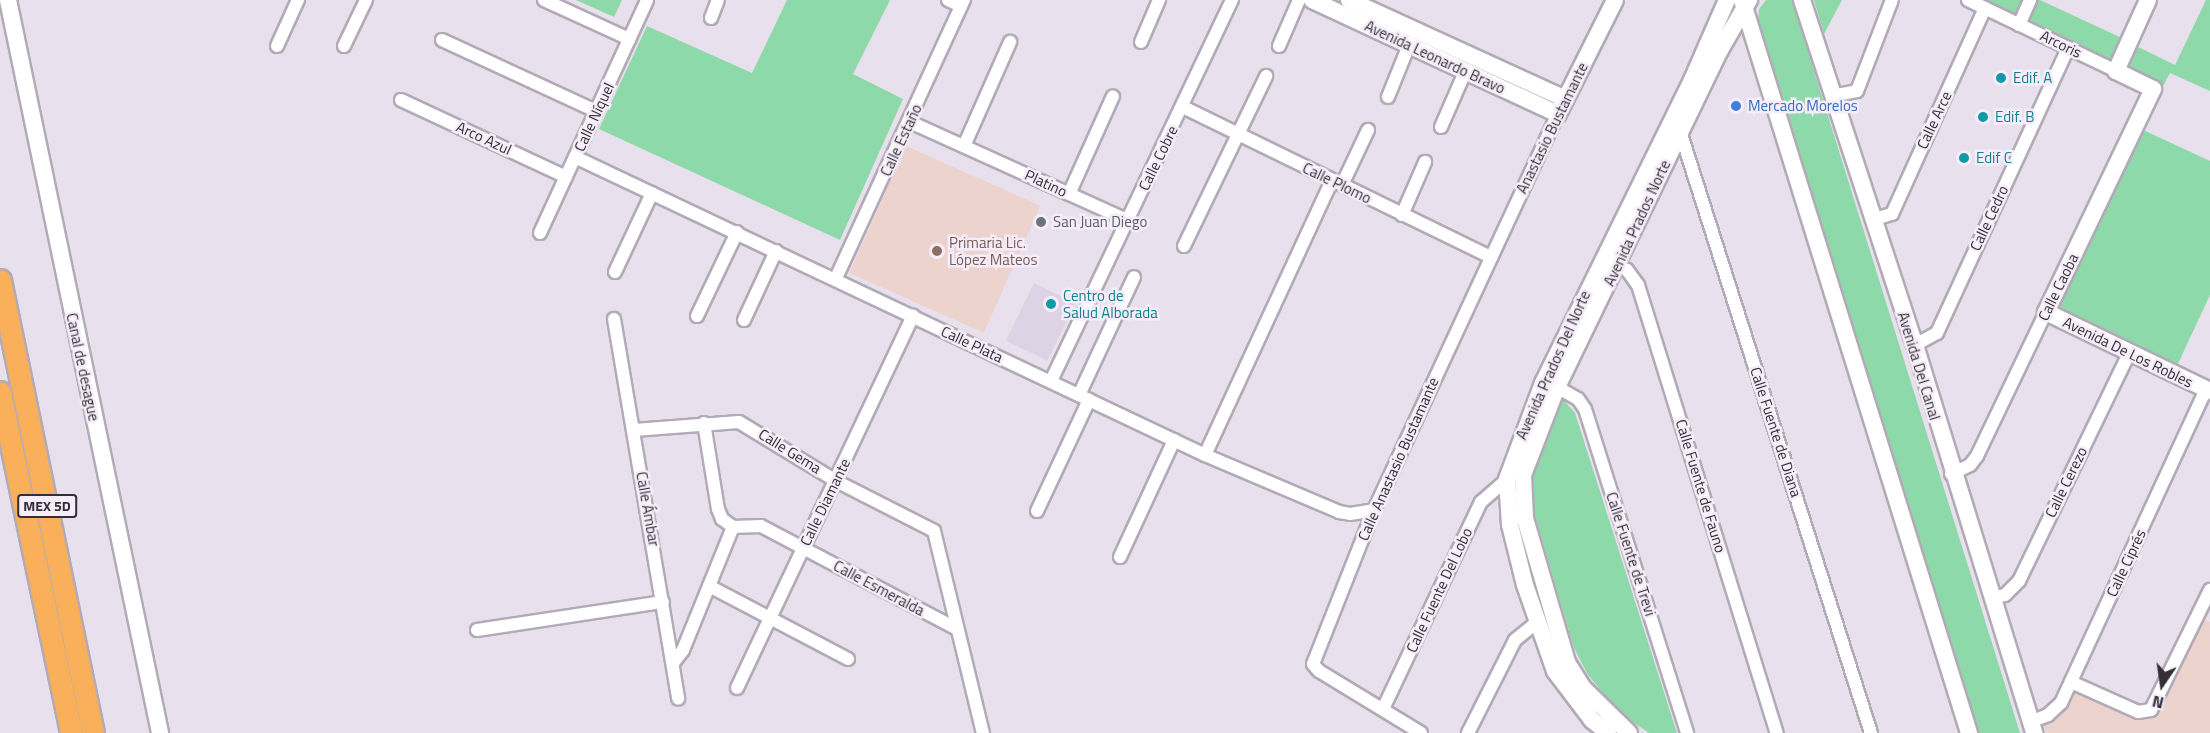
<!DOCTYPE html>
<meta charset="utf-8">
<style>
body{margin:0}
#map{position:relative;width:2210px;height:733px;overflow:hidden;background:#e8e0ec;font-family:"Titillium Web",sans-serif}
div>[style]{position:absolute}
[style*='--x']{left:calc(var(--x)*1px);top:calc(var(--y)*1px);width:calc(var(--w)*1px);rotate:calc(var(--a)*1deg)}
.built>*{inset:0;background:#ded3e4;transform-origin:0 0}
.education>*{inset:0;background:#ecd3cd;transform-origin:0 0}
.green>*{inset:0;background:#8ed9a9}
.roads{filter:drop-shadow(2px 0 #b2aab6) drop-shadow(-2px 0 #b2aab6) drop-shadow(0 2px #b2aab6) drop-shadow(0 -2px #b2aab6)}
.street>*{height:12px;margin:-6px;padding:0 6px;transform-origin:6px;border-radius:6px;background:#fff}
.secondary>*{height:16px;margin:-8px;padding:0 8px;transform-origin:8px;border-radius:8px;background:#fff}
.highway>*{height:21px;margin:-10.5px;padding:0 10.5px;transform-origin:10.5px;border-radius:10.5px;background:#fab05a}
.dots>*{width:16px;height:16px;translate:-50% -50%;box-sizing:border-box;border:3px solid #f5edf9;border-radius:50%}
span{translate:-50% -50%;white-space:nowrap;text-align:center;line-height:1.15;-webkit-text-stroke:5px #f5edf9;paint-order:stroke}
.shield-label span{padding:2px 4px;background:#f5edf9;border:2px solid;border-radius:4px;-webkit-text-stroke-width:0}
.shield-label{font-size:14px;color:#332f34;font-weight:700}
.street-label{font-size:15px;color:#332f34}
.culture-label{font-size:15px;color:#0d838f}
.left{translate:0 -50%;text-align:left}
.shop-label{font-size:15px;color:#366cbe}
.worship-label{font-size:15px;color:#5b616d}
.education-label{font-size:15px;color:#785e54}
.north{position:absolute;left:2132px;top:655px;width:60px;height:60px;-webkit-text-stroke:4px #f5edf9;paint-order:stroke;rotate:193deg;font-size:16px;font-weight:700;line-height:24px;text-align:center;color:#332f34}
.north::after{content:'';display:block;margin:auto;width:21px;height:27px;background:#332f34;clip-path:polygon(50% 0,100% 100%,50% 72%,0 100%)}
</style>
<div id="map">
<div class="built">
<div style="left:1034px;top:283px;width:46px;height:64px;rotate:26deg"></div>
</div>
<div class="education">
<div style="left:906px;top:146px;width:147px;height:139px;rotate:24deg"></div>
<div style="clip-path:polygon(2199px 617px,2210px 622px,2210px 733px,2046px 733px,2043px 724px,2063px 711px,2077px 683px,2154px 719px)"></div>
</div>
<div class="green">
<div style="clip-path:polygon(576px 0,622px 0,614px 17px)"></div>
<div style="clip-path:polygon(787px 0,890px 0,853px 74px,903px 99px,840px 240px,599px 129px,647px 26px,752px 73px)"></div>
<div style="clip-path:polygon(1766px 0,1792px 0,2020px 733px,1977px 733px,1758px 21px,1759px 9px)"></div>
<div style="clip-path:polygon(1814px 0,1842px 0,1824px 34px)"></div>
<div style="clip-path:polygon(1978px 0,2040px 0,2126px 40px,2115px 65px)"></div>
<div style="clip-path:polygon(2206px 0,2210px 0,2210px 91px,2170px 73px,2162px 88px,2123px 68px,2134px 45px,2175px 65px)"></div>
<div style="clip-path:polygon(2141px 129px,2210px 161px,2210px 295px,2176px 368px,2059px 310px)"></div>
<div style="clip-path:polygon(1561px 397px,1575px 413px,1677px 733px,1649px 733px,1621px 714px,1588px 675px,1574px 648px,1532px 506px,1526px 466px)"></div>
</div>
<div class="roads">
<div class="street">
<div style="--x:544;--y:0;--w:94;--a:24.6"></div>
<div style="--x:948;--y:0;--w:14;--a:25"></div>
<div style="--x:1968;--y:0;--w:164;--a:25.6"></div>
<div style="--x:711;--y:18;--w:19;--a:-69"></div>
<div style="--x:2019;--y:25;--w:27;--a:-66"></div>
<div style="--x:442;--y:40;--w:170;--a:24.8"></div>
<div style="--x:1141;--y:42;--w:46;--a:-66.8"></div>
<div style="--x:277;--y:46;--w:51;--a:-65.5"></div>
<div style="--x:344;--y:46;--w:51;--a:-64.4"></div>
<div style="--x:1279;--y:46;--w:50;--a:-66.5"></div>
<div style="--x:1832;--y:96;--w:25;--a:-11"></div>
<div style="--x:1857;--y:91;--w:97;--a:-69"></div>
<div style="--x:1388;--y:97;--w:56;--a:-68"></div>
<div style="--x:401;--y:100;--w:182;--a:25"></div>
<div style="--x:1183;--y:107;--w:343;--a:26"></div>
<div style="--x:910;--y:122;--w:238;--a:24.3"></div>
<div style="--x:1441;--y:127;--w:60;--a:-66.4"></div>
<div style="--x:1680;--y:131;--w:632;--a:72.4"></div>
<div style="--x:964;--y:146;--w:114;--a:-66.1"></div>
<div style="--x:575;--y:157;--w:697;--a:25.31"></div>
<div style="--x:1205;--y:455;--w:146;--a:23"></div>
<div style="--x:1339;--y:512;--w:11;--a:10"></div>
<div style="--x:1350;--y:514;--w:24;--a:-9"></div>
<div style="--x:1342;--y:185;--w:61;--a:-64.7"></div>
<div style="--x:1069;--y:194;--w:107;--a:-65.8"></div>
<div style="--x:1402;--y:215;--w:58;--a:-66.5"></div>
<div style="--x:1872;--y:220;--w:21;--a:-17"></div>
<div style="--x:1892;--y:214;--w:226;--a:-65.7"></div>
<div style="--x:540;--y:233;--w:256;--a:-65.3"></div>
<div style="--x:1184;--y:246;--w:189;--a:-64.2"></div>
<div style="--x:1610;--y:263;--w:18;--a:22"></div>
<div style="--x:1627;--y:270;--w:19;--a:54"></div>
<div style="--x:1638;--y:285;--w:469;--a:72.8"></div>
<div style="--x:615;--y:272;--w:87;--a:-64.9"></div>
<div style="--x:836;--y:278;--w:306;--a:-65.3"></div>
<div style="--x:697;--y:316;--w:93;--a:-64.5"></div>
<div style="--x:614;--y:319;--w:385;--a:80.4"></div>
<div style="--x:744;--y:320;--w:76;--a:-65.1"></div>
<div style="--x:1915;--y:345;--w:25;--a:-29"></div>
<div style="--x:1937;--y:333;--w:314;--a:-65.3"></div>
<div style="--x:1051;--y:381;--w:422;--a:-64.6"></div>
<div style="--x:1557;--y:387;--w:24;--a:30"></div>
<div style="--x:1578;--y:399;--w:12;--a:55"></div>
<div style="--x:1585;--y:409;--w:340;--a:72.5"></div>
<div style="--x:1079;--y:395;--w:130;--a:-65"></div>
<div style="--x:704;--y:423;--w:87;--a:80.8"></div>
<div style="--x:718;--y:509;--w:11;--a:68"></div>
<div style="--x:722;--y:519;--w:14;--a:36"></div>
<div style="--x:634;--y:430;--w:105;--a:-4.4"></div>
<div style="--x:739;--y:422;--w:114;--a:31.3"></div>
<div style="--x:836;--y:481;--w:110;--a:27"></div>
<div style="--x:934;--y:531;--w:208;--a:76.4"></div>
<div style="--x:1205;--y:455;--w:303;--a:-65.2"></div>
<div style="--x:1951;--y:474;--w:21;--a:-25"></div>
<div style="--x:1970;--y:465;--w:11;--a:-52"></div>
<div style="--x:1977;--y:456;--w:160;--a:-64.4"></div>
<div style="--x:1037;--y:511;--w:123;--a:-64.9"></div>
<div style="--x:733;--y:527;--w:28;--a:-2"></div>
<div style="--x:761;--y:526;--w:221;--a:27.7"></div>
<div style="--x:1120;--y:557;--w:129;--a:-65.2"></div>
<div style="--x:709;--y:586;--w:157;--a:27.7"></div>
<div style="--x:1991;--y:598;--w:14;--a:-12"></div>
<div style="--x:2005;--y:595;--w:20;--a:-45"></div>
<div style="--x:2019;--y:581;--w:253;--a:-64.2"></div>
<div style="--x:477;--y:630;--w:188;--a:-8.6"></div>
<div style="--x:674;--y:662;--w:15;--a:-53"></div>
<div style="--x:683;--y:650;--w:133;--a:-67.9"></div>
<div style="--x:2071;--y:682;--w:73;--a:24.1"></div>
<div style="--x:2138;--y:712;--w:13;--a:-9"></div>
<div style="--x:2151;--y:710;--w:134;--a:-63.8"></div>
<div style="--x:737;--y:688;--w:412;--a:-64.7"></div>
<div style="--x:1383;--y:709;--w:229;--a:-64.7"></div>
<div style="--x:1481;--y:502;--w:35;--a:-41"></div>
<div style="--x:2030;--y:722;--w:19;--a:-21"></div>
<div style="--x:2048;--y:715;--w:18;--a:-43"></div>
<div style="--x:2061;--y:703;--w:346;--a:-65.2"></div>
<div style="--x:1421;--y:733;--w:119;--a:-148.7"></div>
<div style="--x:1319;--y:671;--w:9;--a:-131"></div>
<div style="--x:1313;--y:664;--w:166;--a:-68.4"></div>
<div style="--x:1374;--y:510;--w:437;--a:-65.1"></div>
<div style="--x:1468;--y:733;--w:104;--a:-63.2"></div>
<div style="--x:1515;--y:640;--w:28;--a:-39"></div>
</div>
<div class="secondary">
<div style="--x:8;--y:0;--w:749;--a:78.28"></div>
<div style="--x:1312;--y:0;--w:271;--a:24.9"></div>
<div style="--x:1558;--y:114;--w:127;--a:-63.4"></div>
<div style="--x:1349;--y:0;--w:238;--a:24.6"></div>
<div style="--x:1742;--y:0;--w:767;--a:72.79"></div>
<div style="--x:1802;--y:0;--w:363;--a:71.9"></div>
<div style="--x:1915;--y:345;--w:406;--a:72.9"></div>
<div style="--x:2148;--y:0;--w:78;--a:114.3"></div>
<div style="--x:2116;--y:71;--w:41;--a:25.9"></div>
<div style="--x:2153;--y:89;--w:247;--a:115.6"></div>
<div style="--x:2046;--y:312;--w:182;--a:25.7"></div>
<div style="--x:1608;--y:733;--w:21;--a:-141"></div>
<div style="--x:1592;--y:720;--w:61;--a:-127.1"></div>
<div style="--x:1555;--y:671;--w:91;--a:-109.2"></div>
<div style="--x:1525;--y:585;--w:62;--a:-104"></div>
<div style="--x:1510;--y:525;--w:46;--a:-93.7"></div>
<div style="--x:1507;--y:479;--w:103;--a:-69.4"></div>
<div style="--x:1543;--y:383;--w:338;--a:-63.8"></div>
<div style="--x:1692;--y:80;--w:87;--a:-66.4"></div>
<div style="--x:1629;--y:733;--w:64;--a:-135.6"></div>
<div style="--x:1583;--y:688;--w:31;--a:-122"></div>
<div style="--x:1567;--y:662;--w:150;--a:-106.3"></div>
<div style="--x:1525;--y:518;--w:43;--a:-92.7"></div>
<div style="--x:1523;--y:475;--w:94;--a:-68.9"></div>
<div style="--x:1557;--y:387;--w:374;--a:-64.2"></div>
<div style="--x:1720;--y:50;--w:58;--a:-59.9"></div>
</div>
<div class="highway">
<div style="--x:0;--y:280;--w:462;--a:78.4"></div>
<div style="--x:0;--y:392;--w:348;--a:78.2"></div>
</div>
</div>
<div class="dots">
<div style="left:2001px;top:78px;background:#0f9aa8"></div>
<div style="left:1736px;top:106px;background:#3f7fe0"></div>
<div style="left:1983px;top:117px;background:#0f9aa8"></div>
<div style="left:1964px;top:158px;background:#0f9aa8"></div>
<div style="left:1041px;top:222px;background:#6b7280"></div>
<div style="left:937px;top:251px;background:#8d6e63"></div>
<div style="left:1051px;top:304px;background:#0f9aa8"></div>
</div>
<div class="shield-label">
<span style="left:47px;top:506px">MEX 5D</span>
</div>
<div class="street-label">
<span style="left:2061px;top:44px;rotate:26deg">Arcoris</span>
<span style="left:1435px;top:57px;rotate:25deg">Avenida Leonardo Bravo</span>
<span style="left:594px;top:117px;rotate:-65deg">Calle Níquel</span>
<span style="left:1934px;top:120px;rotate:-65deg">Calle Arce</span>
<span style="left:1552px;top:128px;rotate:-64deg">Anastasio Bustamante</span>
<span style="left:484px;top:138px;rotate:25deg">Arco Azul</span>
<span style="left:901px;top:140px;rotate:-65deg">Calle Estaño</span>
<span style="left:1158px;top:158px;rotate:-64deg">Calle Cobre</span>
<span style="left:1046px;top:183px;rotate:25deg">Platino</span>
<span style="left:1337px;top:183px;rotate:26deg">Calle Plomo</span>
<span style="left:1989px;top:218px;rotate:-65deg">Calle Cedro</span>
<span style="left:1637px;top:223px;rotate:-65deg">Avenida Prados Norte</span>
<span style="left:2058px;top:287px;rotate:-64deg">Calle Caoba</span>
<span style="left:972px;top:344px;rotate:25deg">Calle Plata</span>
<span style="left:2128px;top:352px;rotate:26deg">Avenida De Los Robles</span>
<span style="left:1553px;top:365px;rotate:-66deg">Avenida Prados Del Norte</span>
<span style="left:1919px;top:366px;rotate:73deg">Avenida Del Canal</span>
<span style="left:83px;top:367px;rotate:78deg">Canal de desague</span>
<span style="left:1776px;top:432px;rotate:72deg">Calle Fuente de Diana</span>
<span style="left:790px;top:451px;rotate:32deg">Calle Gema</span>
<span style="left:1398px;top:459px;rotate:-66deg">Calle Anastasio Bustamante</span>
<span style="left:2066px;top:482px;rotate:-64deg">Calle Cerezo</span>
<span style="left:1701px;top:486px;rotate:73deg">Calle Fuente de Fauno</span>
<span style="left:825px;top:502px;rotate:-64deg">Calle Diamante</span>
<span style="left:648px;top:509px;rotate:80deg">Calle Ámbar</span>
<span style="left:1631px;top:554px;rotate:72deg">Calle Fuente de Trevi</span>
<span style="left:2126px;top:563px;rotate:-65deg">Calle Ciprés</span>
<span style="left:879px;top:588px;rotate:28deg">Calle Esmeralda</span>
<span style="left:1439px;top:590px;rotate:-65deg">Calle Fuente Del Lobo</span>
</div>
<div class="culture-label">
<span class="left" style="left:2013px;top:78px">Edif. A</span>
<span class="left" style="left:1995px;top:117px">Edif. B</span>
<span class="left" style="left:1976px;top:158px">Edif C</span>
<span class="left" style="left:1063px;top:304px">Centro de<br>Salud Alborada</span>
</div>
<div class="shop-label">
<span class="left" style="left:1748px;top:106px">Mercado Morelos</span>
</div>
<div class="worship-label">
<span class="left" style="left:1053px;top:222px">San Juan Diego</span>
</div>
<div class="education-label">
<span class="left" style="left:949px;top:251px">Primaria Lic.<br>López Mateos</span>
</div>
<div class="north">N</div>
</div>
